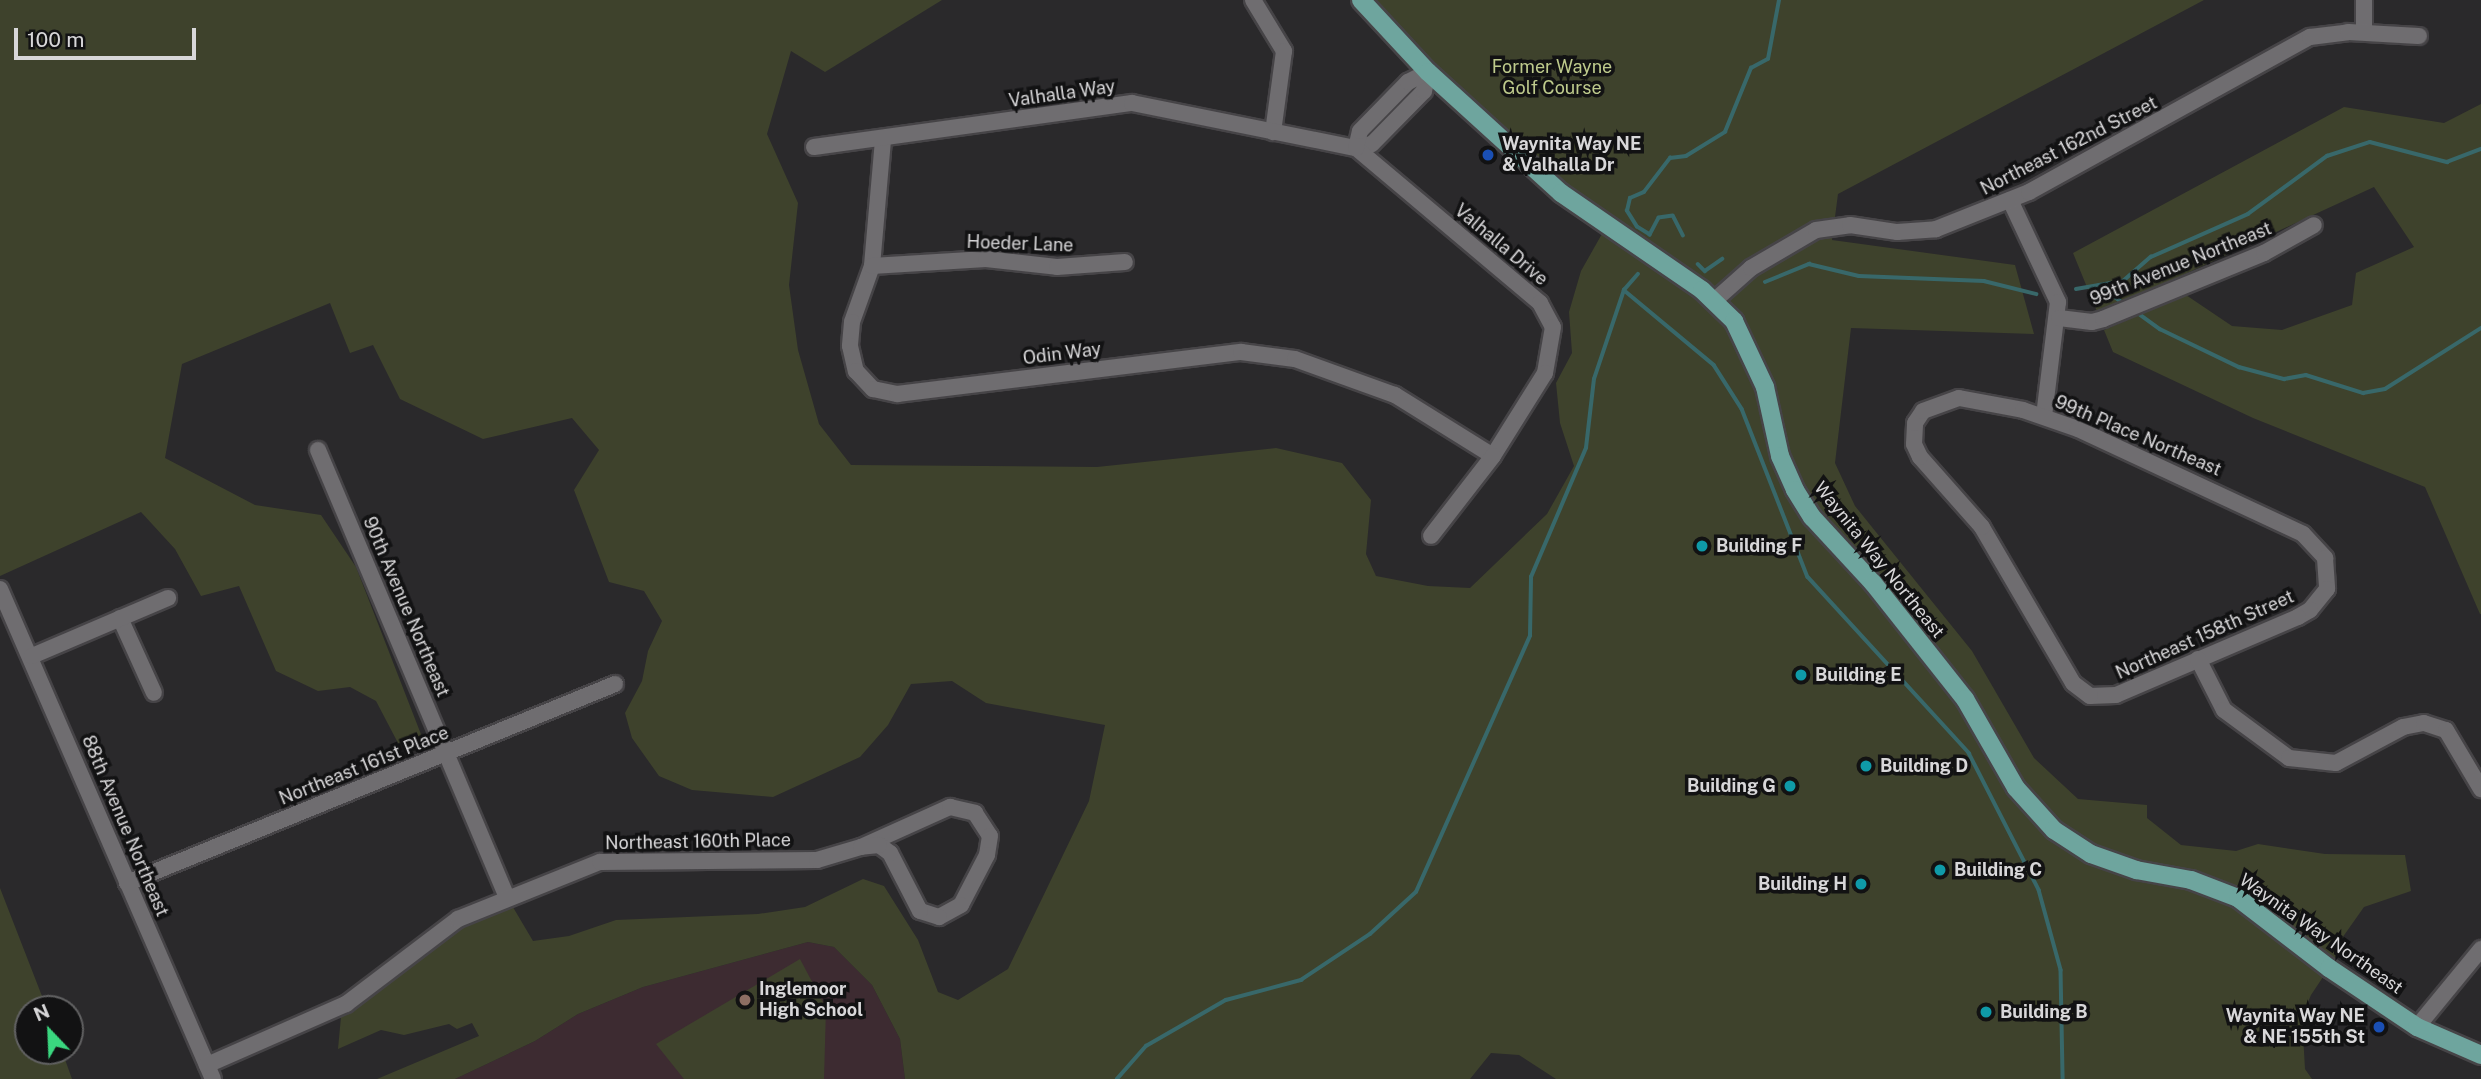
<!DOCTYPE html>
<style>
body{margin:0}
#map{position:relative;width:2481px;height:1079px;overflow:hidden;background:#2a292b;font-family:"Public Sans",sans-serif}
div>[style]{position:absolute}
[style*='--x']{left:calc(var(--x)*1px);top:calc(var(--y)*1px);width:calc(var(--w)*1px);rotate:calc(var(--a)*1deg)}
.education>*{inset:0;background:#3d2b31}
.green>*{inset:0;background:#3e422c}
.stream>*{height:3.5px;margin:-1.75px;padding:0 1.75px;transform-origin:1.75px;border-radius:1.75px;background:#38686a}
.roads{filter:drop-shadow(2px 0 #464447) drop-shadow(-2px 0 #464447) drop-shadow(0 2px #464447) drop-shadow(0 -2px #464447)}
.minor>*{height:16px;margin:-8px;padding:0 8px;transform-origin:8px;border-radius:8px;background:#6f6d70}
.major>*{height:18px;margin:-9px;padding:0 9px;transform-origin:9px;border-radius:9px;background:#6ea59e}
.dots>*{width:19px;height:19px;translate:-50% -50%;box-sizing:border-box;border:4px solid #121213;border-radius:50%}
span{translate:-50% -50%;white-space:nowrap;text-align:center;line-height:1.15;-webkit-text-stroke:7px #121213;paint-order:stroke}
.park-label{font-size:18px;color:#beca8c}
.street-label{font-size:18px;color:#d8d7d9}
.poi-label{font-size:18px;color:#d8d7d9;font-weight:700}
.left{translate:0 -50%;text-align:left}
.right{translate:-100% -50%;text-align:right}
.north{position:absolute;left:14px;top:995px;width:70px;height:70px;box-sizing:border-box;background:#121213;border:2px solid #616162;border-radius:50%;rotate:337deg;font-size:19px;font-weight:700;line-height:28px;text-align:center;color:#d8d7d9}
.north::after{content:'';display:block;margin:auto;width:24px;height:32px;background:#3ad77f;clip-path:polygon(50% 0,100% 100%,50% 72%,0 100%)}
.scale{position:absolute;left:14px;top:28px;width:182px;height:32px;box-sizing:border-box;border:4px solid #d8d7d9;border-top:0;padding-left:9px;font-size:21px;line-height:24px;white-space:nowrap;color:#d8d7d9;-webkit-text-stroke:5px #121213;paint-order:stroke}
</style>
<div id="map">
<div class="education">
<div style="clip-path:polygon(808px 942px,834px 947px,872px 985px,900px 1039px,905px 1079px,455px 1079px,535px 1041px,578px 1014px,643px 987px)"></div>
</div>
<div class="green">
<div style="clip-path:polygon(0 0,942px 0,825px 72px,791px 51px,767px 134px,798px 203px,789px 285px,798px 350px,819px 424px,851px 465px,1097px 467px,1276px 448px,1342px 463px,1371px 500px,1366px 554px,1376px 576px,1428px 586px,1470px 588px,1547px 514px,1574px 466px,1560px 423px,1556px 383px,1572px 353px,1569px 312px,1581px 271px,1607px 225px,1361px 0,2204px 0,1838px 194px,1832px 240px,2015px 265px,2034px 334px,1851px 328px,1835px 463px,1855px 506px,1972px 651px,2034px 758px,2078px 799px,2147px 805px,2147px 818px,2181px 845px,2236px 851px,2258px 844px,2325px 854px,2405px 855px,2411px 891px,2364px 907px,2340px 941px,2333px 970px,2329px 968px,2311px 995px,2302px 1016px,2305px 1069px,2312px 1079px,1556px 1079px,1519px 1055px,1491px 1053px,1470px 1079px,905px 1079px,900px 1039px,872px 985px,834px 947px,808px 942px,643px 987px,578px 1014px,535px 1041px,455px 1079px,377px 1079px,479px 1036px,472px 1023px,457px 1029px,449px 1024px,404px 1035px,381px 1030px,338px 1049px,342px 1006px,458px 919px,507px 897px,533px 941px,569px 936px,616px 920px,758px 914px,805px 907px,863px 879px,884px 886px,918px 940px,938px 992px,958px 1000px,1008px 969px,1089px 801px,1105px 725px,986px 703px,952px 681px,911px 684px,888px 725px,860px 757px,773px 797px,692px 790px,659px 776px,632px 738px,625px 713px,642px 681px,648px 651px,662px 621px,644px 591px,609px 582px,574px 490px,599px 450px,572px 418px,483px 439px,400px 399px,373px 345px,350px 353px,330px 303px,182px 364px,165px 458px,255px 505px,321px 515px,356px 567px,424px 742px,398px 743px,376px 701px,350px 687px,318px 691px,276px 671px,239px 586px,201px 596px,175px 549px,141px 512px,0 576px)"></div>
<div style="clip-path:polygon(2481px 104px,2481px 614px,2480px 614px,2425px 487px,2253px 418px,2113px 352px,2104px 330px,2186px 295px,2232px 326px,2282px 330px,2352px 305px,2356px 273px,2414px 247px,2374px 187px,2098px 314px,2073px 253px,2344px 107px,2444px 123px)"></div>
<div style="clip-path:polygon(0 888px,47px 1009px,28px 1009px,28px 1051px,62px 1051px,72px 1079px,0 1079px)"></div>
<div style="clip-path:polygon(800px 959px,826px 1008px,824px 1079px,684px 1079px,656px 1044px)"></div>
</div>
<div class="stream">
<div style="--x:1683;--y:236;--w:22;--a:-117"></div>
<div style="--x:1673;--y:216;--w:14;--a:172"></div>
<div style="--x:1659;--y:218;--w:19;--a:118"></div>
<div style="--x:1650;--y:235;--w:15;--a:-148"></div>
<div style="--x:1637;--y:227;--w:19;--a:-122"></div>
<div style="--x:1627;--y:211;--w:13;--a:-77"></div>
<div style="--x:1630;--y:198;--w:15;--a:-23"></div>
<div style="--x:1644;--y:192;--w:43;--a:-52.6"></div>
<div style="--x:1670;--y:158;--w:16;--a:-7"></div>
<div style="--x:1686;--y:156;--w:46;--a:-31.6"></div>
<div style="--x:1725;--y:132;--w:69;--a:-67.9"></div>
<div style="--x:1751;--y:68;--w:19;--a:-28"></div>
<div style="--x:1768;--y:59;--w:60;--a:-79.4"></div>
<div style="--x:1698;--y:264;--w:10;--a:45"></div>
<div style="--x:1705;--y:271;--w:21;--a:-35"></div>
<div style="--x:1765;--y:282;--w:48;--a:-22.2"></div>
<div style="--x:1809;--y:264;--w:51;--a:13.5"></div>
<div style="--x:1859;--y:276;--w:125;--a:2.3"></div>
<div style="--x:1984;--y:281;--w:54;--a:14"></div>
<div style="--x:2099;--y:285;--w:34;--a:37"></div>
<div style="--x:2076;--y:289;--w:48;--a:-9.7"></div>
<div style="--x:2123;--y:281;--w:37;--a:-41"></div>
<div style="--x:2151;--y:257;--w:106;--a:-23.9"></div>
<div style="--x:2248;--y:214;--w:98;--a:-36.3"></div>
<div style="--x:2327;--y:156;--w:45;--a:-18"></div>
<div style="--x:2370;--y:142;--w:80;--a:14.6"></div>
<div style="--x:2447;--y:162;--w:36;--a:-21"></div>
<div style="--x:1624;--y:290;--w:117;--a:39.8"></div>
<div style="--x:1714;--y:365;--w:52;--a:57.5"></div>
<div style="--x:1742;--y:409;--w:180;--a:68.6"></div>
<div style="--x:1808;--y:577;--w:239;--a:47.5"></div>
<div style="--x:1969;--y:753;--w:154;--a:62.9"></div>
<div style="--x:2039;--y:890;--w:83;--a:74.6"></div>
<div style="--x:2061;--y:970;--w:109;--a:88.9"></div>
<div style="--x:2135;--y:311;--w:31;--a:36"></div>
<div style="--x:2160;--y:329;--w:88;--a:25.7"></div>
<div style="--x:2239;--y:367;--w:47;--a:14.9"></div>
<div style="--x:2284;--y:379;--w:22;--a:-10"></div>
<div style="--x:2306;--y:375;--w:60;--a:17.5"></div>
<div style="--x:2363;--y:393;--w:22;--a:-10"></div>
<div style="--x:2385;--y:389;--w:114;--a:-32.4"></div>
<div style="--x:1117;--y:1079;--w:44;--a:-48.7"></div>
<div style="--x:1146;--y:1046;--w:92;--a:-29.9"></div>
<div style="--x:1226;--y:1000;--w:78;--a:-14.9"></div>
<div style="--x:1301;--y:980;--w:83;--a:-33.7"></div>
<div style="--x:1370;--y:934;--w:62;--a:-42.4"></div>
<div style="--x:1416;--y:892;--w:280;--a:-66"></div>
<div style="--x:1530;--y:636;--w:59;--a:-89"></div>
<div style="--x:1531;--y:577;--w:140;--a:-66.9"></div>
<div style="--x:1586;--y:448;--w:69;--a:-83.4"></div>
<div style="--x:1594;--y:379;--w:94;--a:-71.4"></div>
<div style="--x:1624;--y:290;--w:21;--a:-49"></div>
</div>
<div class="roads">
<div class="minor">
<div style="--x:1253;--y:0;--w:60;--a:58.7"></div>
<div style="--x:1284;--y:51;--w:82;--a:97.7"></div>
<div style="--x:2364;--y:0;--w:32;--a:90"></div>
<div style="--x:883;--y:140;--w:126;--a:95"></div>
<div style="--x:872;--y:266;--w:59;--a:109.7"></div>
<div style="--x:852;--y:322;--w:24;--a:95"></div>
<div style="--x:850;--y:346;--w:26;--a:77"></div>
<div style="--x:856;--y:371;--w:25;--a:47"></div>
<div style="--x:873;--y:389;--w:25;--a:12"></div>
<div style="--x:897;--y:394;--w:347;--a:-7"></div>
<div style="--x:1241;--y:352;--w:54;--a:7.4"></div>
<div style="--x:1295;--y:359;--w:106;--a:19.8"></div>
<div style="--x:1395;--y:395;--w:115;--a:31.9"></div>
<div style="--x:814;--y:147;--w:321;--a:-7.9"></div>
<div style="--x:1132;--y:103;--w:228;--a:11.4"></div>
<div style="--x:1356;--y:148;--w:16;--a:-14"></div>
<div style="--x:1372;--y:144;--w:74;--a:-45.5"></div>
<div style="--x:1424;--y:91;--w:19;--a:-78"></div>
<div style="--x:1356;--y:148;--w:241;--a:40.1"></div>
<div style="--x:1540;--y:303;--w:27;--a:62"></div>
<div style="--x:1553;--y:327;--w:47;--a:99.9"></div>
<div style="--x:1545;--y:373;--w:98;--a:122.1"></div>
<div style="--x:1493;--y:456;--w:101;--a:127.8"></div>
<div style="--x:1356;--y:148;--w:17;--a:-77"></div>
<div style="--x:1360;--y:131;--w:69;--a:-45.6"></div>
<div style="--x:1408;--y:82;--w:22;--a:-27"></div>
<div style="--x:2010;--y:200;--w:113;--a:64.8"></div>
<div style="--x:2058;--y:302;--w:115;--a:97"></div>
<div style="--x:872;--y:266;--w:114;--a:-3.5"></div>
<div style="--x:986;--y:259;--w:71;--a:6.4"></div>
<div style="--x:1057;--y:267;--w:68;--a:-4.2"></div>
<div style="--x:1714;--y:301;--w:50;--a:-41.7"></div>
<div style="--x:1751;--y:268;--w:75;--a:-30.3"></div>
<div style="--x:1816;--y:230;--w:34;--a:-8"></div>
<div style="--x:1850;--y:225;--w:48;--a:8.5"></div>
<div style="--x:1897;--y:232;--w:39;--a:-4"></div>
<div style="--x:1936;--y:229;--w:100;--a:-21.7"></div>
<div style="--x:2029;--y:192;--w:321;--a:-28.9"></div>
<div style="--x:2310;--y:37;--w:38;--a:-7"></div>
<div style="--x:2348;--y:32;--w:71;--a:3.2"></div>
<div style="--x:2059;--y:318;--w:33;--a:7"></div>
<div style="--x:2092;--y:322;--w:11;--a:-15"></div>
<div style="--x:2103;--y:319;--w:174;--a:-22.3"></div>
<div style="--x:2264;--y:253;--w:57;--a:-29.2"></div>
<div style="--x:1959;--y:398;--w:65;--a:10.6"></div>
<div style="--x:2023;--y:410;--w:58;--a:19.1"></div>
<div style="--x:2078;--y:429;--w:248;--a:25"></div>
<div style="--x:2303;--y:534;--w:33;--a:47"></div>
<div style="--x:2325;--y:558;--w:31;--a:86"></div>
<div style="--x:2327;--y:589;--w:27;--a:129"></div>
<div style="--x:2310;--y:610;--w:14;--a:150"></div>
<div style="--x:2298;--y:617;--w:198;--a:156.8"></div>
<div style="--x:2116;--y:695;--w:26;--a:178"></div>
<div style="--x:2090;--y:696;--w:21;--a:-143"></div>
<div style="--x:2073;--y:683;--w:181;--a:-120.3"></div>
<div style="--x:1982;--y:527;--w:94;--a:-131.5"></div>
<div style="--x:1920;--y:457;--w:14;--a:-115"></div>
<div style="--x:1914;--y:444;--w:21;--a:-87"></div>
<div style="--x:1915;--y:423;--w:14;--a:-56"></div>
<div style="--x:1923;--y:411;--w:38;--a:-20"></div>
<div style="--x:318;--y:450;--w:485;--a:67.1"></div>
<div style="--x:0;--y:589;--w:534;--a:66.51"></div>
<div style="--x:120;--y:618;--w:82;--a:65.6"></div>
<div style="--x:32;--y:656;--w:148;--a:-23.1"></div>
<div style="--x:2198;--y:659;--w:57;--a:63"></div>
<div style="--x:2224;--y:710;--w:81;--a:36.4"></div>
<div style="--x:2289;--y:758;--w:47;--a:6.1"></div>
<div style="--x:2336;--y:763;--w:76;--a:-28.2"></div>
<div style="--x:2403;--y:727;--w:21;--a:-11"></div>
<div style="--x:2424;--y:723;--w:23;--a:18"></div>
<div style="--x:2446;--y:730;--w:69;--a:59.3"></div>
<div style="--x:127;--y:883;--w:527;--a:-22.18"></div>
<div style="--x:2417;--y:1027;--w:101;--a:-50.6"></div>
<div style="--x:207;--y:1065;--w:152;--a:-23.7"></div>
<div style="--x:346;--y:1004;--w:141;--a:-37.2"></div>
<div style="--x:458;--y:919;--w:153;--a:-21.9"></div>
<div style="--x:600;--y:862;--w:217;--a:-0.5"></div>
<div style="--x:817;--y:860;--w:46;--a:-16.5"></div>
<div style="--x:861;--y:847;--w:98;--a:-24.2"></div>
<div style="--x:950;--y:807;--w:26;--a:13"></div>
<div style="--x:975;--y:813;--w:27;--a:57"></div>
<div style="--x:990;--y:836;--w:19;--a:99"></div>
<div style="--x:987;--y:855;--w:56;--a:117.5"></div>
<div style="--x:961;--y:905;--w:25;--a:151"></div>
<div style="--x:939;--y:917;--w:20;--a:-162"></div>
<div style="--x:920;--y:911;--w:65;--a:-117.3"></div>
<div style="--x:890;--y:853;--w:14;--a:-144"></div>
<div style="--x:879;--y:845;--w:18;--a:174"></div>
</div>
<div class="major">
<div style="--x:1361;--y:0;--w:98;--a:47.1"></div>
<div style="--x:1428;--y:72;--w:180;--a:42.3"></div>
<div style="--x:1561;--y:193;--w:171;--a:34.5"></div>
<div style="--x:1702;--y:290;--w:45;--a:44.1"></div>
<div style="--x:1734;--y:321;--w:73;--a:64.8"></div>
<div style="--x:1765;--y:387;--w:71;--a:77.7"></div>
<div style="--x:1780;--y:456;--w:37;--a:66"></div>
<div style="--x:1795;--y:490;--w:32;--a:58"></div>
<div style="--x:1812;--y:517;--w:90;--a:47.3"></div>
<div style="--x:1873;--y:583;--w:148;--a:51.6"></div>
<div style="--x:1965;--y:699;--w:103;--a:60.2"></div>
<div style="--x:2016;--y:788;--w:57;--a:47.9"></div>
<div style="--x:2054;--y:830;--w:44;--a:33"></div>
<div style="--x:2091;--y:854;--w:48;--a:19.6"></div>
<div style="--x:2136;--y:870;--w:56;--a:10.3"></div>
<div style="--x:2191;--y:880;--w:50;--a:21"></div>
<div style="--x:2238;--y:898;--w:115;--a:37.6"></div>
<div style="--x:2329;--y:968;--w:106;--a:33.8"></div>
<div style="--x:2417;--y:1027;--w:70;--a:23.6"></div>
</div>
</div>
<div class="dots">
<div style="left:1488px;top:155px;background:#1a4fb4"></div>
<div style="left:1702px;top:546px;background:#0f9aa8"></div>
<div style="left:1801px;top:675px;background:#0f9aa8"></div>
<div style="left:1866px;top:766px;background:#0f9aa8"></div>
<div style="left:1790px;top:786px;background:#0f9aa8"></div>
<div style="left:1940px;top:870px;background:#0f9aa8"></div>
<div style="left:1861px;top:884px;background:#0f9aa8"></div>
<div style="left:745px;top:1000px;background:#8d6e63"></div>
<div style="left:1986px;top:1012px;background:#0f9aa8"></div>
<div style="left:2379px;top:1027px;background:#1a4fb4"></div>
</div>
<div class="park-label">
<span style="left:1552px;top:78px">Former Wayne<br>Golf Course</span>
</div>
<div class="street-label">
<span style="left:1062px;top:94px;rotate:-8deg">Valhalla Way</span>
<span style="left:2069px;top:146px;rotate:-27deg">Northeast 162nd Street</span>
<span style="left:1020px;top:244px;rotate:2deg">Hoeder Lane</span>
<span style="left:1501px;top:245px;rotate:40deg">Valhalla Drive</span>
<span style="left:2181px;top:264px;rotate:-22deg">99th Avenue Northeast</span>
<span style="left:1062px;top:354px;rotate:-7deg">Odin Way</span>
<span style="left:2138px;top:436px;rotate:23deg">99th Place Northeast</span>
<span style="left:1879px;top:560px;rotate:51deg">Waynita Way Northeast</span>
<span style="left:406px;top:607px;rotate:67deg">90th Avenue Northeast</span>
<span style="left:2205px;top:635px;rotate:-24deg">Northeast 158th Street</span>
<span style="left:364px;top:766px;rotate:-22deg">Northeast 161st Place</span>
<span style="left:125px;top:826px;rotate:67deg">88th Avenue Northeast</span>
<span style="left:698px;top:842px;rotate:-1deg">Northeast 160th Place</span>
<span style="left:2321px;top:934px;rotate:35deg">Waynita Way Northeast</span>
</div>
<div class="poi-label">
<span class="left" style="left:1502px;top:155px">Waynita Way NE<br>&amp; Valhalla Dr</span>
<span class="left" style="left:1716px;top:546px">Building F</span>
<span class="left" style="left:1815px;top:675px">Building E</span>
<span class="left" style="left:1880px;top:766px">Building D</span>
<span class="right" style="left:1776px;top:786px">Building G</span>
<span class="left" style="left:1954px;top:870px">Building C</span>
<span class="right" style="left:1847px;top:884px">Building H</span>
<span class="left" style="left:759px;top:1000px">Inglemoor<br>High School</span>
<span class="left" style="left:2000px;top:1012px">Building B</span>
<span class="right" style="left:2365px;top:1027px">Waynita Way NE<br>&amp; NE 155th St</span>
</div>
<div class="north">N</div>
<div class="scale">100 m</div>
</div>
